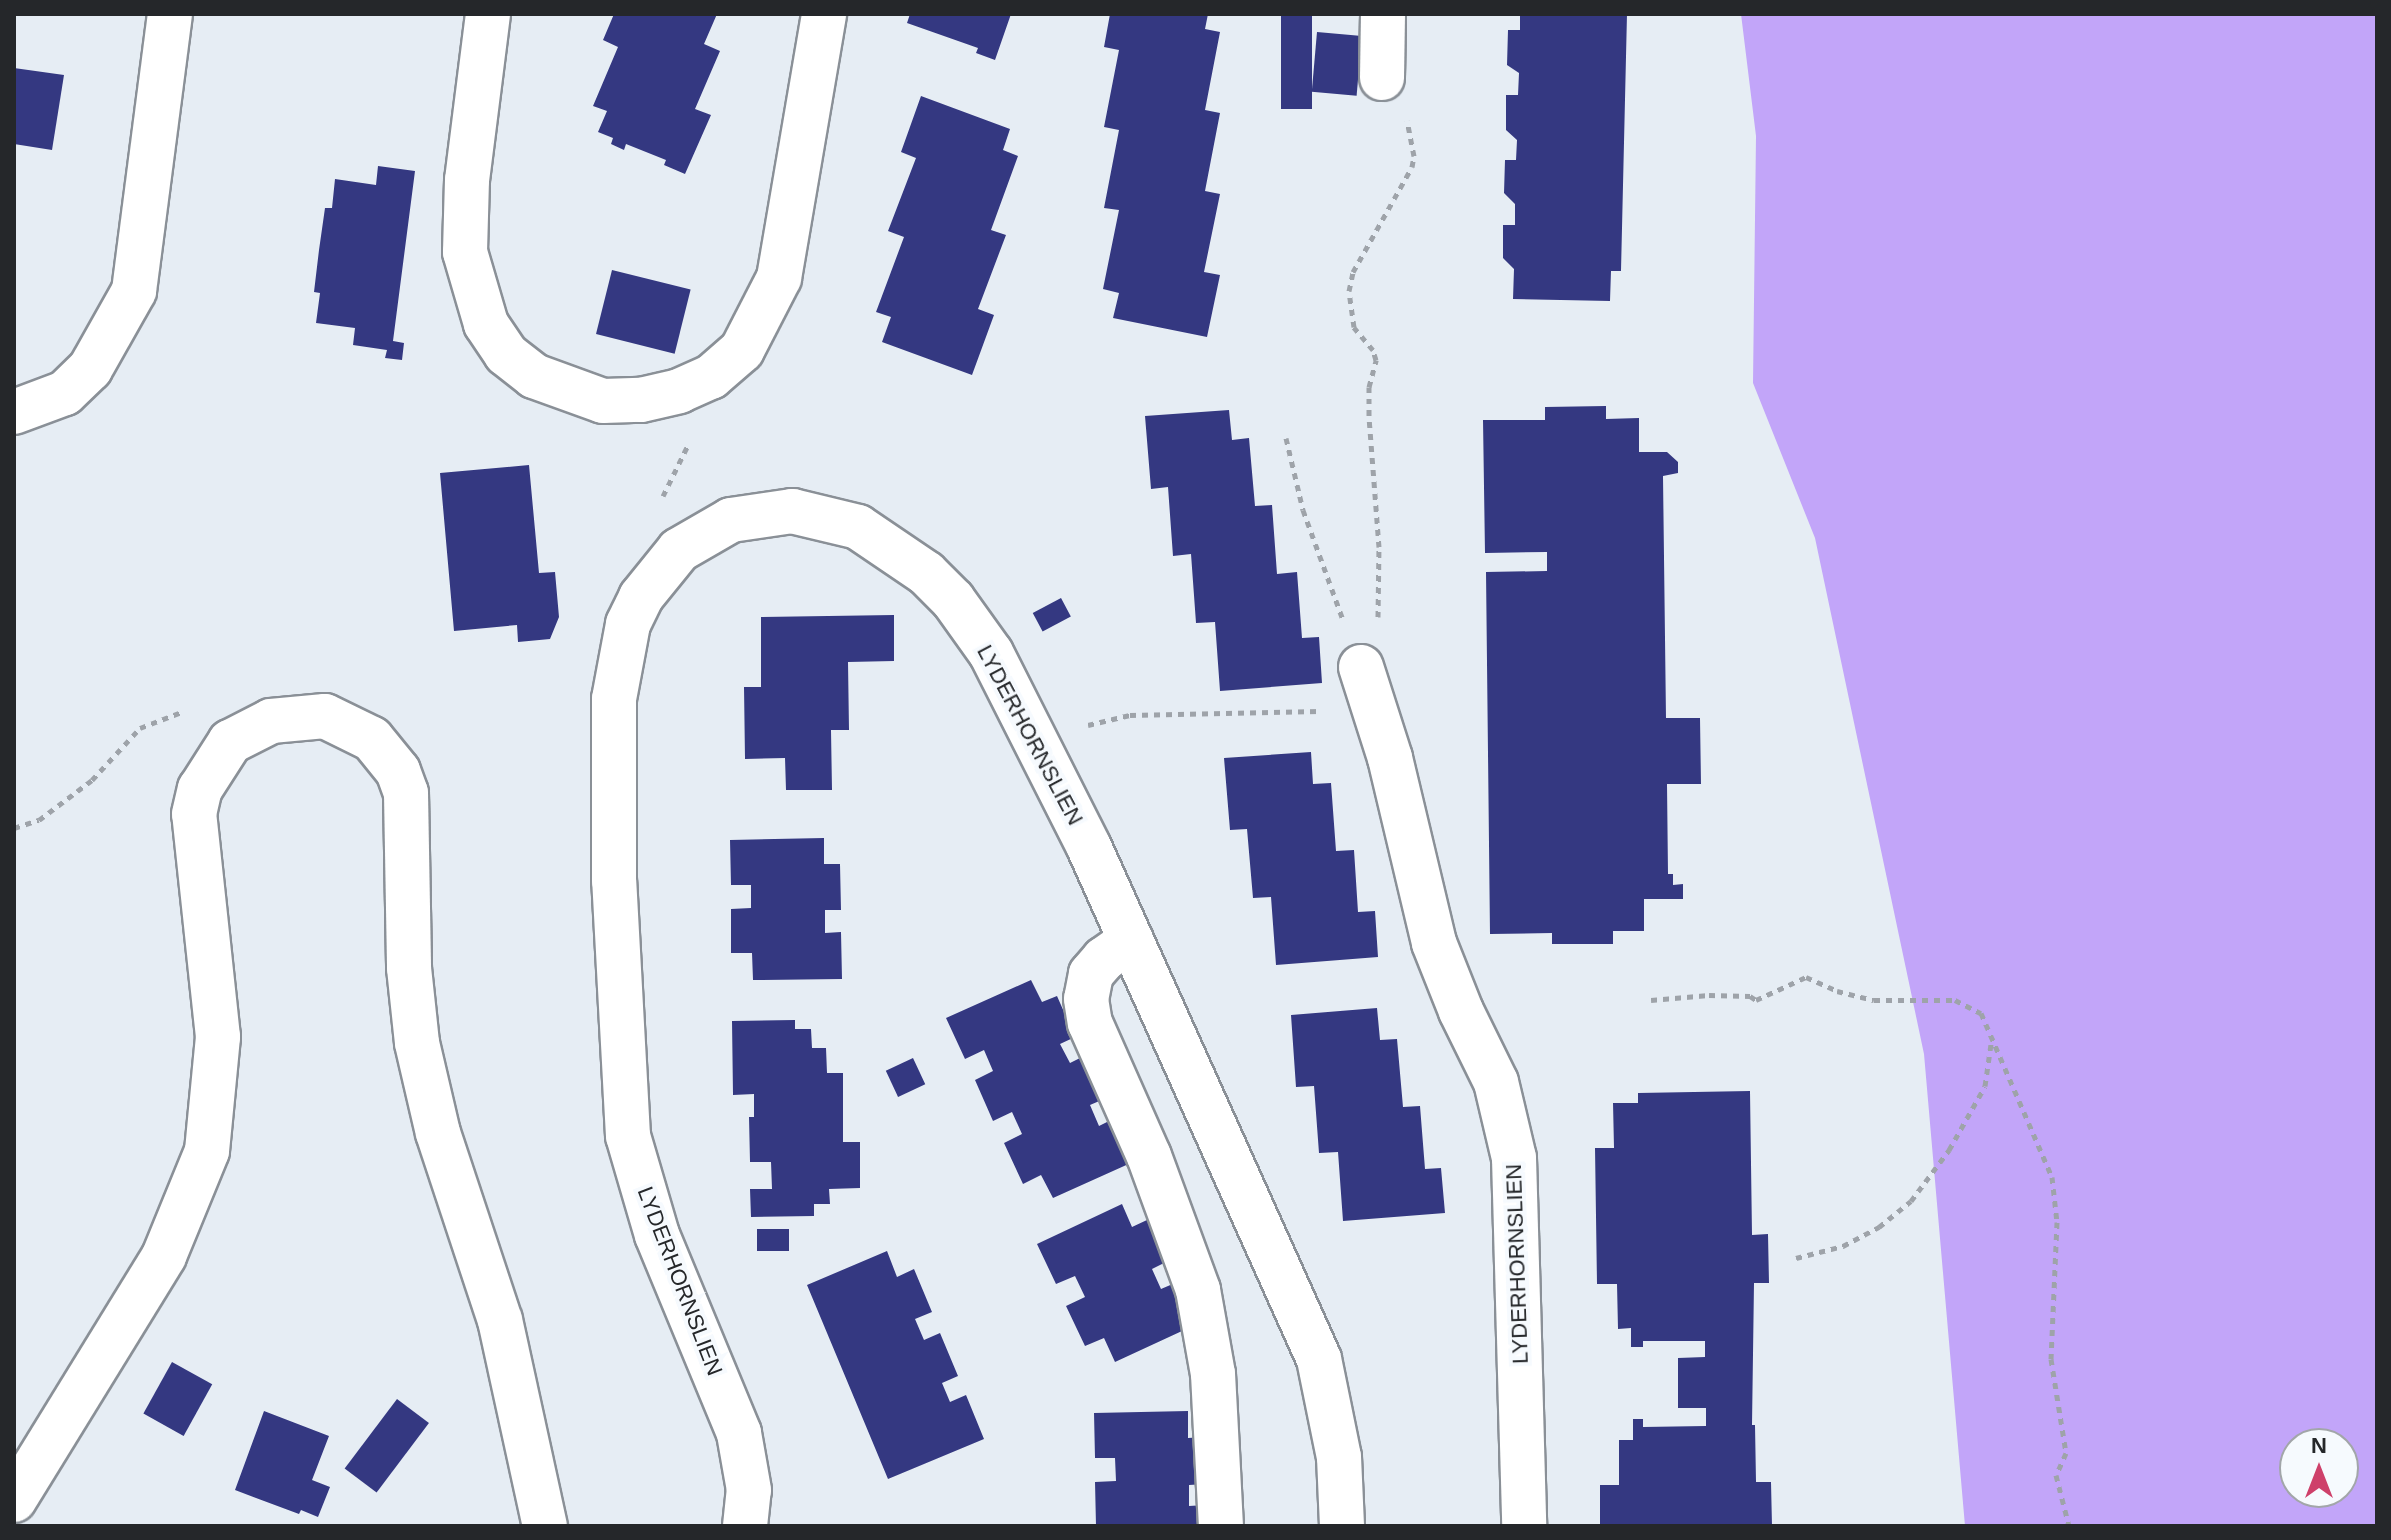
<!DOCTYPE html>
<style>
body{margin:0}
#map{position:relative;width:2391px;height:1540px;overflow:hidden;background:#e6edf4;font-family:Arial,sans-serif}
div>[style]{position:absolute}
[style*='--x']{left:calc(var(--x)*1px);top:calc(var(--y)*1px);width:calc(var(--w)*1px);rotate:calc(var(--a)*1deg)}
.forest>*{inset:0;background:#c2a5f9}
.building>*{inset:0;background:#343881;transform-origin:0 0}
.path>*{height:5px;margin-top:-2.5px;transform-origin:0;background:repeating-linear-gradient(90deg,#9ea3a9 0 6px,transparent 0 12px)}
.roads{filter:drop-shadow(2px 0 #8a9097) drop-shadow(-2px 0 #8a9097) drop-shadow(0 2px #8a9097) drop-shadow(0 -2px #8a9097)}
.minor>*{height:44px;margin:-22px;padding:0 22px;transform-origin:22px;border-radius:22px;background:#fff}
span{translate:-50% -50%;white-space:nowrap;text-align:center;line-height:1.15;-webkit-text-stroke:8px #f6fafe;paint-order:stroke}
.street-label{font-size:22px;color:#25272a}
.frame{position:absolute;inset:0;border:16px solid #25272a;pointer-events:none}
.north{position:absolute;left:2279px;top:1428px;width:80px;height:80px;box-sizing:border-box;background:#f6fafe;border:2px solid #a2a6a9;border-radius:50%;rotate:0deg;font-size:22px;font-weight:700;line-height:32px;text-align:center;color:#25272a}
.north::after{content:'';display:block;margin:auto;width:28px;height:36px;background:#ce406a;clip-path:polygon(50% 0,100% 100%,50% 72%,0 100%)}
</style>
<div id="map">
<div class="forest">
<div style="clip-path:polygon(evenodd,1741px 14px,2377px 14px,2377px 1526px,1965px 1526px,1924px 1054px,1815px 538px,1753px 383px,1756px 136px,1741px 14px,2295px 1444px,2343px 1444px,2343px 1492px,2295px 1492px,2295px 1444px)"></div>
</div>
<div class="building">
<div style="clip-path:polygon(614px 14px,717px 14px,704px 44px,720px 51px,695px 109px,711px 115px,685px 174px,664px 165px,666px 160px,626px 144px,624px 150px,611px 144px,613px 138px,598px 132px,607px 111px,593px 106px,618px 47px,603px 40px)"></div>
<div style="clip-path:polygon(910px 14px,1011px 14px,995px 60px,976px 53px,978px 48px,907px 23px)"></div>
<div style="clip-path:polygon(1110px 14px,1208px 14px,1205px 29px,1220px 32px,1205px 110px,1220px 113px,1205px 191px,1220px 194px,1204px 272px,1220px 275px,1207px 337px,1113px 318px,1119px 293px,1103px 289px,1119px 210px,1104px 208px,1119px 130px,1104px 127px,1119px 50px,1104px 47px)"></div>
<div style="left:1281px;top:14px;width:31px;height:95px"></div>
<div style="clip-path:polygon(1520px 14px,1627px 14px,1621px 271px,1611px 271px,1610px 301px,1513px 299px,1514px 269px,1503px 258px,1503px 225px,1515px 225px,1515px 204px,1504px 193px,1505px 160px,1516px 160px,1517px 140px,1506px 130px,1506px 95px,1518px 95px,1519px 73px,1507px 65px,1508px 30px,1520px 30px)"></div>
<div style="left:1317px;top:32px;width:45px;height:60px;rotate:5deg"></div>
<div style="clip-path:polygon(14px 68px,64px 75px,52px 150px,14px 144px)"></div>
<div style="clip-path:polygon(921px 96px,1010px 129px,1003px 150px,1018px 156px,991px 230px,1006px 235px,978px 309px,994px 315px,972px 375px,882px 342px,891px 317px,876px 312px,904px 237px,888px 231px,916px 158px,901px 152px)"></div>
<div style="clip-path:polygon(378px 166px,415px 171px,393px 341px,404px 343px,402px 360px,385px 358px,387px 350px,353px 345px,355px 328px,316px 323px,320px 293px,314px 292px,319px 250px,325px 208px,332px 208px,335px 179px,376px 185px)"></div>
<div style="left:612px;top:270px;width:81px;height:66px;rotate:14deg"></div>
<div style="clip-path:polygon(1606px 406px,1606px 419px,1639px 418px,1639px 452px,1667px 452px,1678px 462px,1678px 473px,1663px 476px,1666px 718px,1700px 718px,1701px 784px,1667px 784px,1668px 874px,1673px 874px,1673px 885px,1683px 884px,1683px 899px,1644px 899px,1644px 931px,1613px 931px,1613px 944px,1552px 944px,1552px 933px,1490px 934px,1486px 572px,1547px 571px,1547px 552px,1485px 553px,1483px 420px,1545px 420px,1545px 407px)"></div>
<div style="clip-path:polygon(1229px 410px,1232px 440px,1249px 438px,1255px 506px,1272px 505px,1277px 574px,1297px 572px,1302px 638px,1319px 637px,1322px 683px,1220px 691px,1215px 622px,1196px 623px,1191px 554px,1173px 556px,1168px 487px,1151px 489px,1145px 416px)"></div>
<div style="clip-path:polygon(529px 465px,539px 573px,555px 572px,559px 617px,550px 639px,518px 642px,517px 625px,454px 631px,440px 473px)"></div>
<div style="left:1061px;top:598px;width:21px;height:32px;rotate:62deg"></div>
<div style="clip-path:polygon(894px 615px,894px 661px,848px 662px,849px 730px,831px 730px,832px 790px,786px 790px,785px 758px,745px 759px,744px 687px,761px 687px,761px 617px)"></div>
<div style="clip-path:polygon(1311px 752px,1313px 784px,1331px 783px,1336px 851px,1354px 850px,1358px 912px,1375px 911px,1378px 957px,1276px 965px,1271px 897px,1253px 898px,1247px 829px,1230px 830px,1224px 758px)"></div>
<div style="clip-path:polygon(824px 838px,824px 864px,840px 864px,841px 910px,825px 910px,825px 933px,841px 932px,842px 979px,753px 980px,752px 953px,731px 953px,731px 909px,751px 908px,751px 885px,731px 885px,730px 840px)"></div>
<div style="clip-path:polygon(1031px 980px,1042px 1002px,1057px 996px,1075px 1037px,1060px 1044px,1070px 1063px,1084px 1056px,1104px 1099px,1090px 1105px,1099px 1126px,1113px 1119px,1133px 1162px,1053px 1198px,1041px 1175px,1023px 1184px,1004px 1143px,1022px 1134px,1012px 1112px,993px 1121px,975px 1080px,993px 1071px,984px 1050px,965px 1059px,946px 1018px)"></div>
<div style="clip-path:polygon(1377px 1008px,1380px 1040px,1397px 1039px,1403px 1107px,1420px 1106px,1425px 1169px,1441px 1168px,1445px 1213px,1343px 1221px,1338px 1152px,1319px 1153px,1314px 1086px,1296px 1087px,1291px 1015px)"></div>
<div style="clip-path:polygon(795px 1020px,795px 1029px,811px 1029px,812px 1048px,826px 1048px,827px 1073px,843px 1073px,843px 1142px,860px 1142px,860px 1188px,829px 1189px,830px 1204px,814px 1204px,814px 1216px,751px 1217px,750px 1189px,772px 1189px,771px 1162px,750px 1162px,749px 1117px,754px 1117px,754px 1094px,733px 1095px,732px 1021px)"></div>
<div style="left:913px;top:1058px;width:29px;height:30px;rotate:65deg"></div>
<div style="clip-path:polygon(1750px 1091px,1752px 1235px,1768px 1234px,1769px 1283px,1754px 1283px,1752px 1425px,1755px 1425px,1756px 1482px,1771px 1482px,1772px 1526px,1600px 1526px,1600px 1485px,1619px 1485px,1619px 1440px,1633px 1440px,1633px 1419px,1643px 1419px,1643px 1427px,1706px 1426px,1706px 1408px,1678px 1408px,1678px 1358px,1705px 1357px,1705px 1341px,1643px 1341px,1643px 1347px,1631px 1347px,1631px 1328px,1618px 1329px,1617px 1284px,1597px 1284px,1595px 1148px,1614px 1148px,1613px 1103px,1638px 1103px,1638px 1093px)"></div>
<div style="clip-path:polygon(1122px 1204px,1132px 1227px,1147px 1220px,1166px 1262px,1152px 1269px,1161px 1289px,1175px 1283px,1195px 1325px,1115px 1362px,1104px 1338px,1085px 1346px,1066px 1306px,1085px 1297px,1075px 1276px,1056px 1284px,1037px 1244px)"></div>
<div style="left:757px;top:1229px;width:32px;height:22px"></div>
<div style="clip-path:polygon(887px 1251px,897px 1277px,914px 1269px,932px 1312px,915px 1319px,924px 1340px,940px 1333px,958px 1376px,942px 1383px,950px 1402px,966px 1395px,984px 1439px,888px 1479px,807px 1285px)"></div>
<div style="left:172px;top:1362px;width:46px;height:59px;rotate:29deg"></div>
<div style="left:397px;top:1399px;width:40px;height:87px;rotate:37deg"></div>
<div style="clip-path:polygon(264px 1411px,329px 1436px,312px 1480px,330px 1487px,318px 1517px,301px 1510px,299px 1514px,235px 1490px)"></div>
<div style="clip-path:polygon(1188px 1411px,1188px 1438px,1205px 1437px,1206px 1484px,1189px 1485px,1189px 1506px,1205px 1505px,1205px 1526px,1096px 1526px,1095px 1482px,1116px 1481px,1115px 1458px,1095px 1458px,1094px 1413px)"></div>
</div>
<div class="path">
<div style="--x:1286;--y:438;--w:74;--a:76.7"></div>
<div style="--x:1303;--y:510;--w:117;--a:70"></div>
<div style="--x:663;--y:496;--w:57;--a:-63.9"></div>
<div style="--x:1378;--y:617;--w:70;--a:-89.2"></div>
<div style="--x:1379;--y:547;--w:131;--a:-94.4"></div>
<div style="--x:1369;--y:416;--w:29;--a:-90"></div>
<div style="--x:1369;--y:387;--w:28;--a:-75"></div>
<div style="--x:1376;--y:360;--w:10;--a:-107"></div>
<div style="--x:1373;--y:350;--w:30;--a:-130"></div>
<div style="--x:1354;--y:327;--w:36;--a:-98"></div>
<div style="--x:1349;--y:291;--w:19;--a:-78"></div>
<div style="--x:1353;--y:272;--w:120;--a:-60.7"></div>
<div style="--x:1412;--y:167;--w:11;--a:-80"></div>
<div style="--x:1414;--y:156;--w:36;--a:-101"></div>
<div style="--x:1088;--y:725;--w:43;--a:-13.4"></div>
<div style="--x:1130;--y:715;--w:190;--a:-1.2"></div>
<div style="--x:14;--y:828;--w:26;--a:-18"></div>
<div style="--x:39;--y:820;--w:66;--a:-37"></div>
<div style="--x:92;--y:780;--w:71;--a:-47.3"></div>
<div style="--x:140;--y:728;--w:47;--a:-21.1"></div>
<div style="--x:1651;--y:1000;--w:58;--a:-4.9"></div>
<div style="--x:1709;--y:995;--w:41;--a:1.4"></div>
<div style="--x:1750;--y:996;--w:7;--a:34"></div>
<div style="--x:1756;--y:1000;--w:55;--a:-24.7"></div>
<div style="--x:1806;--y:977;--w:34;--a:24"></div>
<div style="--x:1837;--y:991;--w:38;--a:14"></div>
<div style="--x:1874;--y:1000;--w:81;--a:0"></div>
<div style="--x:1955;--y:1000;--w:29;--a:27"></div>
<div style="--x:1981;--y:1013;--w:179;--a:66.6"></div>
<div style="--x:2052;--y:1177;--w:45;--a:83.7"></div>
<div style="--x:2057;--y:1222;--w:137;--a:92.5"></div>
<div style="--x:2051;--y:1359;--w:95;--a:80.9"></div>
<div style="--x:2066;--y:1453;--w:24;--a:114"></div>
<div style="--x:2056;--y:1475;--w:53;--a:75.7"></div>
<div style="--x:1796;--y:1258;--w:49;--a:-14.3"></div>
<div style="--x:1843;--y:1246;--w:41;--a:-27.8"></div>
<div style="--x:1879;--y:1227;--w:41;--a:-39.1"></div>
<div style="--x:1911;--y:1201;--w:64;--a:-53.3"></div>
<div style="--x:1949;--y:1150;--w:73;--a:-60.6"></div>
<div style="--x:1985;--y:1086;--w:49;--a:-81.9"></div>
</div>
<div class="roads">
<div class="minor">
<div style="--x:488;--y:14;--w:167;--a:97.2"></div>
<div style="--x:467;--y:180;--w:72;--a:91.6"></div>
<div style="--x:465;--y:252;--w:75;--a:73.7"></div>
<div style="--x:486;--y:324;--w:36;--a:56"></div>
<div style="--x:506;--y:354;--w:36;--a:38"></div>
<div style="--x:534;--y:376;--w:73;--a:19.9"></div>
<div style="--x:603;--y:401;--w:38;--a:-2"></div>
<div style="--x:641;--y:400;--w:39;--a:-13"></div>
<div style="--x:679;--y:391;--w:35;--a:-24"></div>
<div style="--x:711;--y:377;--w:41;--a:-41.1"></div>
<div style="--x:742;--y:350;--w:81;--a:-62.8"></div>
<div style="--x:779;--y:278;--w:268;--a:-80.3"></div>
<div style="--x:1382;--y:78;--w:64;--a:-89.1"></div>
<div style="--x:14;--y:412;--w:54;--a:-20.4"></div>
<div style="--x:65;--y:393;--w:35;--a:-44"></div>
<div style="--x:90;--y:369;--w:90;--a:-60.6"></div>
<div style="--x:134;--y:291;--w:279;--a:-82.6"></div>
<div style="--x:1361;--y:667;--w:96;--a:72.3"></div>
<div style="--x:1390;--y:758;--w:190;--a:76.6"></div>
<div style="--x:1434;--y:943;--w:73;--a:68.3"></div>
<div style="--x:1461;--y:1011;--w:79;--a:63.8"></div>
<div style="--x:1496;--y:1082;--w:78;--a:76.7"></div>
<div style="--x:1514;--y:1158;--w:368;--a:88.4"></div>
<div style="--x:1131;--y:940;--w:33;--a:145"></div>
<div style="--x:1104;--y:959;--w:20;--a:131"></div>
<div style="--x:1091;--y:974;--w:25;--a:101"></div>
<div style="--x:1086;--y:999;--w:24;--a:81"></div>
<div style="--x:1090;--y:1023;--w:145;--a:66.1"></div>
<div style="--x:1149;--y:1156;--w:143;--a:69.9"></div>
<div style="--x:1198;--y:1290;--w:85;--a:79.9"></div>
<div style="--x:1213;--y:1374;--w:152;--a:87"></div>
<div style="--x:14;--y:1500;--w:286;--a:-58.4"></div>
<div style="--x:164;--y:1256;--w:113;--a:-67.7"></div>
<div style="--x:207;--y:1151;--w:115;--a:-84.5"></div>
<div style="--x:218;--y:1037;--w:224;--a:-96.1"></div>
<div style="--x:194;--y:814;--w:26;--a:-77"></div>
<div style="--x:200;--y:789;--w:56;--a:-57.4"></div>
<div style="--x:230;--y:742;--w:46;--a:-27.1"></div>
<div style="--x:271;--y:721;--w:54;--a:-5.3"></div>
<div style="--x:325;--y:716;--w:52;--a:26.1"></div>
<div style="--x:372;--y:739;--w:41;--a:50.9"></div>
<div style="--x:398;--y:771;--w:23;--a:70"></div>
<div style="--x:406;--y:793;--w:175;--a:89"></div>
<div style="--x:409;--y:968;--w:75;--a:83.9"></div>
<div style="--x:417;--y:1043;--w:92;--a:76.9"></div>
<div style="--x:438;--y:1133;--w:197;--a:71.7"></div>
<div style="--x:500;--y:1320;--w:211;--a:77.7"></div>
<div style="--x:745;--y:1526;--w:36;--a:-84"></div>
<div style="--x:749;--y:1490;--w:58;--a:-100"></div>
<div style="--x:739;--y:1433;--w:214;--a:-112.5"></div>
<div style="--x:657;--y:1235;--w:103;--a:-106.3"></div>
<div style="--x:628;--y:1136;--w:255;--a:-93.1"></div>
<div style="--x:614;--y:881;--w:182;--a:-90"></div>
<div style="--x:614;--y:699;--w:76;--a:-79.4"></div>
<div style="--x:628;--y:624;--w:30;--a:-64"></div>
<div style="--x:641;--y:597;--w:60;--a:-51"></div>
<div style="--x:679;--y:550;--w:60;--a:-30"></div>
<div style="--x:731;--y:520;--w:62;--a:-8.4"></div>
<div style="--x:792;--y:511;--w:68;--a:13.6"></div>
<div style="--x:858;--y:527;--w:82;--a:34.1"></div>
<div style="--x:926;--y:573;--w:38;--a:45"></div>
<div style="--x:953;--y:600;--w:65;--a:54.4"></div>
<div style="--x:991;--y:653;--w:217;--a:63.2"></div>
<div style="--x:1089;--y:847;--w:561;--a:65.81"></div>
<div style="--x:1319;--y:1359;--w:100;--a:78.5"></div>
<div style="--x:1339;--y:1457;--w:69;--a:87.5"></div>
</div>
</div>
<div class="street-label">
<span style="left:1030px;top:735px;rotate:62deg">LYDERHORNSLIEN</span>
<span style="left:1517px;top:1264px;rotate:-92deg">LYDERHORNSLIEN</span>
<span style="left:680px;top:1281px;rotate:69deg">LYDERHORNSLIEN</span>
</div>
<div class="frame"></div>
<div class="north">N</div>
</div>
